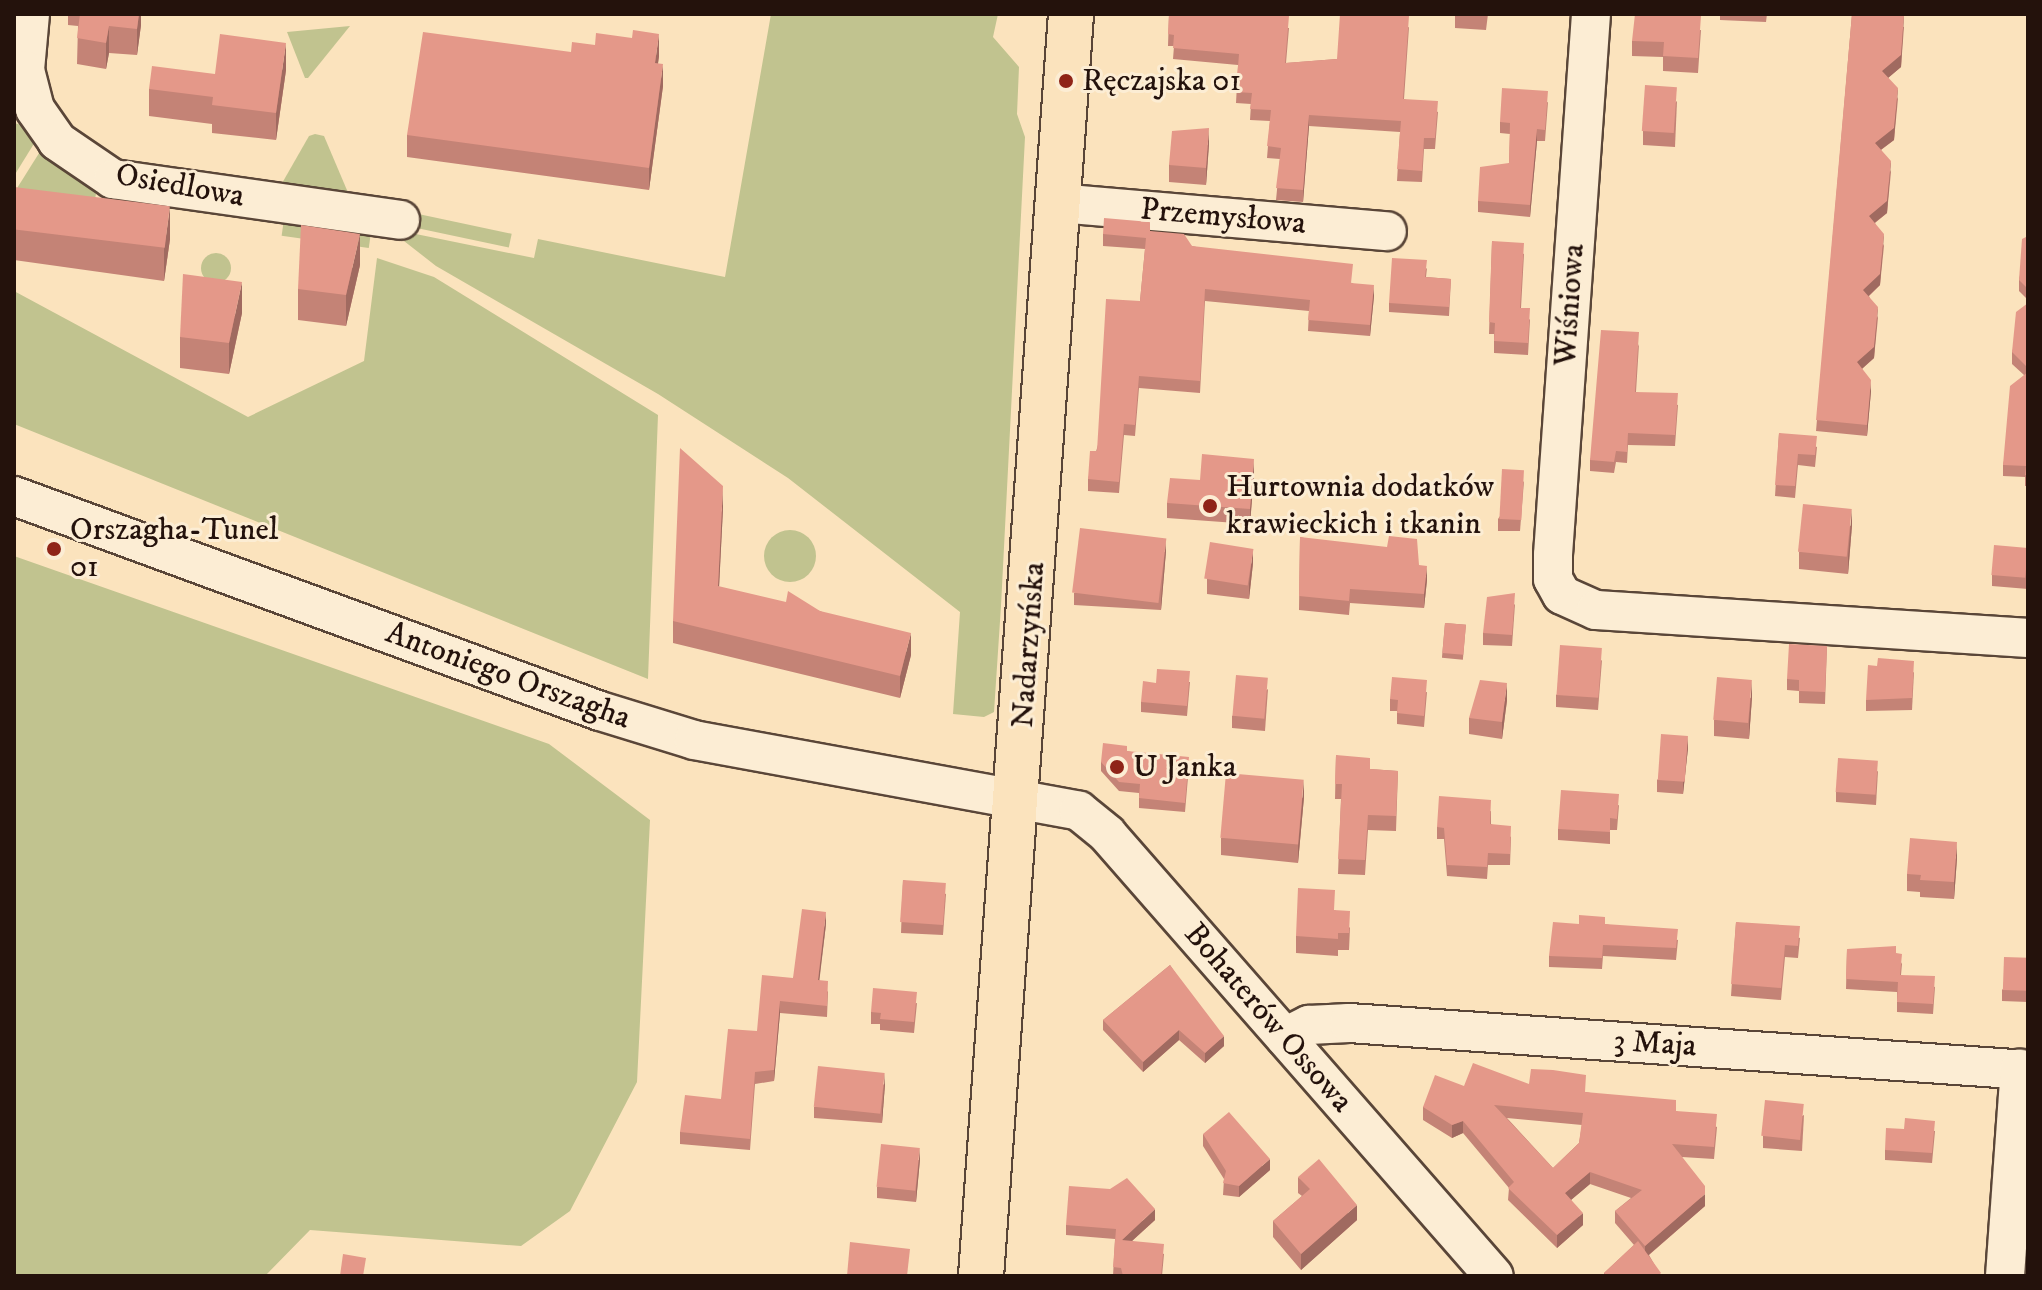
<!DOCTYPE html>
<meta charset="utf-8">
<style>
body{margin:0}
#map{position:relative;width:2042px;height:1290px;overflow:hidden;background:#fbe3bd;font-family:"IM FELL DW Pica",serif}
div>[style]{position:absolute}
[style*='--x']{left:calc(var(--x)*1px);top:calc(var(--y)*1px);width:calc(var(--w)*1px);rotate:calc(var(--a)*1deg)}
.green>*{inset:0;background:#c1c38f;transform-origin:0 0}
.round{border-radius:50%}
.roads{filter:drop-shadow(2px 0 #5a4638) drop-shadow(-2px 0 #5a4638) drop-shadow(0 2px #5a4638) drop-shadow(0 -2px #5a4638)}
.minor>*{height:38px;margin:-19px;padding:0 19px;transform-origin:19px;border-radius:19px;background:#fcedd4}
.major>*{height:44px;margin:-22px;padding:0 22px;transform-origin:22px;border-radius:22px;background:#fbe3bd}
.wall>*{inset:0;background:#c48376;transform-origin:0 0}
.shaded-wall>*{inset:0;background:#a06a60}
.building>*{inset:0;background:#e49889;transform-origin:0 0}
.dots>*{width:22px;height:22px;translate:-50% -50%;box-sizing:border-box;border:4px solid #fcedd4;border-radius:50%}
span{translate:-50% -50%;white-space:nowrap;text-align:center;line-height:1.15;-webkit-text-stroke:6px #fcedd4;paint-order:stroke}
.poi-label{font-size:32px;color:#24120c}
.left{translate:0 -50%;text-align:left}
.street-label{font-size:32px;color:#24120c}
.frame{position:absolute;inset:0;border:16px solid #24120c;pointer-events:none}
</style>
<div id="map">
<div class="green">
<div style="clip-path:polygon(771px 14px,998px 14px,993px 37px,1019px 67px,1017px 114px,1025px 137px,1001px 606px,994px 712px,984px 717px,953px 714px,960px 612px,788px 478px,658px 394px,436px 266px,404px 241px,406px 232px,534px 258px,538px 239px,725px 277px)"></div>
<div style="clip-path:polygon(350px 26px,308px 78px,305px 78px,287px 32px)"></div>
<div style="clip-path:polygon(14px 123px,22px 125px,35px 142px,14px 176px)"></div>
<div style="clip-path:polygon(315px 134px,324px 136px,352px 202px,277px 192px,309px 136px)"></div>
<div style="clip-path:polygon(41px 150px,96px 194px,93px 209px,14px 193px)"></div>
<div style="left:409px;top:212px;width:105px;height:14px;rotate:12deg"></div>
<div style="left:284px;top:219px;width:88px;height:17px;rotate:8deg"></div>
<div class="round" style="left:201px;top:253px;width:30px;height:30px"></div>
<div style="clip-path:polygon(377px 258px,434px 277px,658px 415px,648px 679px,14px 424px,14px 291px,248px 417px,364px 361px)"></div>
<div class="round" style="left:764px;top:530px;width:52px;height:52px"></div>
<div style="clip-path:polygon(14px 556px,549px 744px,650px 820px,637px 1082px,570px 1211px,521px 1246px,310px 1230px,265px 1276px,14px 1276px)"></div>
</div>
<div class="roads">
<div class="minor">
<div style="--x:30;--y:14;--w:56;--a:95.1"></div>
<div style="--x:25;--y:70;--w:40;--a:75.6"></div>
<div style="--x:35;--y:109;--w:39;--a:55"></div>
<div style="--x:57;--y:141;--w:68;--a:34.2"></div>
<div style="--x:113;--y:179;--w:290;--a:8.1"></div>
<div style="--x:1591;--y:14;--w:542;--a:94.02"></div>
<div style="--x:1553;--y:555;--w:24;--a:90"></div>
<div style="--x:1553;--y:579;--w:18;--a:61"></div>
<div style="--x:1562;--y:595;--w:37;--a:24"></div>
<div style="--x:1596;--y:610;--w:433;--a:3.7"></div>
<div style="--x:1058;--y:203;--w:330;--a:4.9"></div>
<div style="--x:14;--y:496;--w:624;--a:20.15"></div>
<div style="--x:600;--y:711;--w:98;--a:17.1"></div>
<div style="--x:694;--y:740;--w:391;--a:10.4"></div>
<div style="--x:1079;--y:811;--w:36;--a:39"></div>
<div style="--x:1107;--y:834;--w:587;--a:48.8"></div>
<div style="--x:1285;--y:1037;--w:27;--a:-27"></div>
<div style="--x:1309;--y:1025;--w:40;--a:-2.9"></div>
<div style="--x:1349;--y:1023;--w:681;--a:3.96"></div>
<div style="--x:2005;--y:1276;--w:208;--a:-85.9"></div>
</div>
<div class="major">
<div style="--x:981;--y:1276;--w:1265;--a:-85.92"></div>
</div>
</div>
<div class="wall">
<div style="clip-path:polygon(68px 14px,141px 14px,141px 25px,137px 55px,109px 53px,106px 69px,77px 64px,78px 26px,68px 25px)"></div>
<div style="clip-path:polygon(1169px 14px,1289px 28px,1286px 63px,1337px 59px,1409px 27px,1404px 99px,1438px 112px,1435px 149px,1424px 149px,1422px 182px,1397px 181px,1400px 132px,1309px 126px,1303px 202px,1276px 200px,1280px 159px,1267px 158px,1270px 121px,1250px 120px,1251px 104px,1236px 103px,1238px 65px,1173px 59px,1174px 46px,1168px 46px)"></div>
<div style="clip-path:polygon(1455px 14px,1488px 14px,1486px 30px,1455px 28px)"></div>
<div style="clip-path:polygon(1720px 14px,1767px 14px,1766px 22px,1720px 20px)"></div>
<div style="clip-path:polygon(1852px 14px,1904px 27px,1901px 67px,1888px 78px,1898px 99px,1894px 140px,1881px 150px,1891px 172px,1887px 213px,1875px 223px,1884px 246px,1880px 285px,1869px 296px,1878px 318px,1874px 358px,1862px 369px,1871px 391px,1867px 436px,1816px 431px)"></div>
<div style="clip-path:polygon(1701px 30px,1698px 73px,1663px 71px,1663px 57px,1632px 56px,1632px 41px)"></div>
<div style="clip-path:polygon(595px 45px,659px 56px,658px 63px,663px 86px,649px 190px,407px 157px,407px 135px,571px 52px)"></div>
<div style="clip-path:polygon(286px 70px,276px 140px,212px 133px,212px 124px,149px 116px,149px 89px,215px 74px)"></div>
<div style="clip-path:polygon(1677px 101px,1675px 147px,1643px 145px,1643px 131px)"></div>
<div style="clip-path:polygon(1548px 102px,1545px 141px,1537px 141px,1530px 217px,1478px 212px,1478px 201px,1509px 163px,1510px 134px,1500px 133px,1500px 122px)"></div>
<div style="clip-path:polygon(1209px 144px,1206px 185px,1169px 182px,1169px 165px)"></div>
<div style="clip-path:polygon(2028px 181px,2028px 220px,2026px 218px)"></div>
<div style="clip-path:polygon(14px 187px,170px 239px,164px 281px,14px 260px)"></div>
<div style="clip-path:polygon(1150px 231px,1192px 246px,1352px 283px,1374px 296px,1370px 336px,1308px 331px,1309px 311px,1205px 301px,1200px 393px,1139px 388px,1135px 436px,1124px 435px,1119px 493px,1088px 491px,1088px 479px,1140px 301px,1145px 249px,1103px 246px,1103px 234px)"></div>
<div style="clip-path:polygon(2028px 236px,2028px 300px,2019px 291px,2019px 280px)"></div>
<div style="clip-path:polygon(1492px 241px,1524px 254px,1521px 308px,1530px 320px,1528px 355px,1494px 353px,1494px 334px,1489px 334px)"></div>
<div style="clip-path:polygon(360px 265px,346px 326px,298px 320px,298px 289px)"></div>
<div style="clip-path:polygon(1427px 268px,1426px 277px,1451px 279px,1449px 316px,1389px 312px,1389px 303px)"></div>
<div style="clip-path:polygon(2028px 303px,2028px 486px,2025px 486px,2025px 477px,2003px 476px,2003px 465px,2024px 375px,2012px 364px,2012px 352px)"></div>
<div style="clip-path:polygon(242px 313px,229px 374px,180px 368px,180px 337px)"></div>
<div style="clip-path:polygon(1639px 344px,1636px 392px,1678px 405px,1675px 446px,1628px 445px,1627px 463px,1616px 462px,1614px 473px,1590px 471px,1590px 460px)"></div>
<div style="clip-path:polygon(1779px 433px,1817px 447px,1815px 467px,1798px 465px,1795px 498px,1775px 496px)"></div>
<div style="clip-path:polygon(1254px 474px,1250px 524px,1167px 518px,1167px 503px,1200px 480px)"></div>
<div style="clip-path:polygon(1524px 481px,1520px 531px,1498px 531px,1498px 519px)"></div>
<div style="clip-path:polygon(723px 508px,719px 587px,820px 611px,911px 655px,900px 698px,673px 643px,673px 621px)"></div>
<div style="clip-path:polygon(1852px 525px,1848px 574px,1799px 569px,1799px 552px)"></div>
<div style="clip-path:polygon(1300px 537px,1419px 565px,1427px 580px,1424px 608px,1350px 603px,1349px 615px,1299px 610px)"></div>
<div style="clip-path:polygon(2028px 548px,2028px 589px,1992px 586px,1992px 575px)"></div>
<div style="clip-path:polygon(1166px 551px,1161px 610px,1074px 605px,1074px 593px)"></div>
<div style="clip-path:polygon(1253px 563px,1249px 599px,1207px 594px,1207px 579px)"></div>
<div style="clip-path:polygon(1515px 604px,1512px 646px,1483px 645px,1483px 633px)"></div>
<div style="left:1445px;top:623px;width:21px;height:35px;rotate:5deg"></div>
<div style="clip-path:polygon(1827px 646px,1825px 704px,1799px 703px,1799px 691px,1787px 690px,1787px 679px)"></div>
<div style="clip-path:polygon(1602px 660px,1598px 710px,1556px 707px,1556px 695px)"></div>
<div style="clip-path:polygon(1914px 672px,1912px 710px,1866px 711px,1866px 700px)"></div>
<div style="clip-path:polygon(1190px 682px,1187px 716px,1141px 712px,1141px 702px,1156px 683px)"></div>
<div style="clip-path:polygon(2028px 685px,2028px 722px,2026px 722px)"></div>
<div style="clip-path:polygon(1268px 689px,1265px 731px,1232px 728px,1232px 716px)"></div>
<div style="clip-path:polygon(1427px 692px,1424px 727px,1397px 724px,1397px 711px,1390px 711px,1390px 699px)"></div>
<div style="clip-path:polygon(1752px 697px,1749px 739px,1714px 736px,1714px 720px)"></div>
<div style="clip-path:polygon(1507px 700px,1502px 739px,1469px 734px,1469px 718px)"></div>
<div style="clip-path:polygon(1688px 748px,1683px 794px,1657px 792px,1657px 780px)"></div>
<div style="clip-path:polygon(1127px 751px,1189px 766px,1185px 812px,1139px 808px,1139px 793px,1119px 791px,1101px 771px,1101px 762px)"></div>
<div style="clip-path:polygon(1336px 755px,1370px 769px,1398px 771px,1396px 831px,1368px 830px,1365px 875px,1338px 874px,1341px 799px,1335px 799px)"></div>
<div style="clip-path:polygon(1878px 771px,1876px 805px,1836px 802px,1836px 792px)"></div>
<div style="clip-path:polygon(1304px 797px,1298px 863px,1221px 855px,1221px 838px)"></div>
<div style="clip-path:polygon(1619px 805px,1617px 830px,1610px 830px,1610px 844px,1558px 840px,1558px 829px)"></div>
<div style="clip-path:polygon(1491px 811px,1491px 824px,1511px 837px,1510px 865px,1488px 865px,1487px 879px,1447px 876px,1444px 839px,1437px 839px,1437px 827px)"></div>
<div style="clip-path:polygon(1957px 858px,1954px 899px,1920px 897px,1920px 892px,1907px 891px,1907px 874px)"></div>
<div style="clip-path:polygon(903px 880px,946px 894px,943px 935px,901px 933px)"></div>
<div style="clip-path:polygon(1335px 910px,1350px 928px,1349px 950px,1338px 950px,1338px 956px,1296px 953px,1296px 936px)"></div>
<div style="clip-path:polygon(1736px 922px,1800px 938px,1798px 958px,1785px 957px,1781px 1000px,1731px 996px)"></div>
<div style="clip-path:polygon(826px 924px,819px 980px,828px 992px,827px 1017px,780px 1013px,774px 1081px,755px 1084px,750px 1150px,680px 1144px,680px 1132px,721px 1099px,757px 1031px,793px 978px)"></div>
<div style="clip-path:polygon(1605px 924px,1678px 940px,1676px 960px,1603px 956px,1602px 969px,1549px 967px,1549px 956px)"></div>
<div style="clip-path:polygon(1847px 949px,1896px 953px,1902px 964px,1901px 975px,1935px 987px,1933px 1014px,1897px 1012px,1897px 992px,1846px 989px)"></div>
<div style="clip-path:polygon(2028px 958px,2028px 1002px,2002px 1001px,2002px 990px)"></div>
<div style="clip-path:polygon(1170px 965px,1224px 1046px,1205px 1063px,1179px 1040px,1143px 1072px,1103px 1030px,1103px 1020px)"></div>
<div style="clip-path:polygon(917px 1003px,914px 1033px,880px 1030px,880px 1024px,871px 1024px,871px 1012px)"></div>
<div style="clip-path:polygon(885px 1084px,882px 1123px,814px 1118px,814px 1107px)"></div>
<div style="clip-path:polygon(evenodd,1529px 1084px,1586px 1092px,1676px 1111px,1717px 1127px,1714px 1159px,1682px 1157px,1705px 1206px,1649px 1255px,1661px 1276px,1604px 1276px,1604px 1273px,1634px 1245px,1615px 1223px,1615px 1211px,1631px 1198px,1590px 1184px,1571px 1200px,1583px 1225px,1557px 1248px,1508px 1200px,1509px 1188px,1463px 1133px,1452px 1138px,1423px 1120px,1423px 1107px,1464px 1086px,1529px 1084px,1507px 1118px,1582px 1125px,1579px 1143px,1553px 1168px,1507px 1118px)"></div>
<div style="clip-path:polygon(1804px 1115px,1802px 1151px,1763px 1148px,1763px 1136px)"></div>
<div style="clip-path:polygon(1904px 1129px,1935px 1131px,1932px 1163px,1885px 1160px,1885px 1150px)"></div>
<div style="clip-path:polygon(1203px 1134px,1270px 1170px,1239px 1197px,1223px 1195px,1224px 1179px,1203px 1146px)"></div>
<div style="clip-path:polygon(920px 1159px,916px 1202px,877px 1198px,877px 1187px)"></div>
<div style="clip-path:polygon(1298px 1177px,1357px 1220px,1301px 1270px,1273px 1237px,1273px 1221px,1302px 1196px,1298px 1193px)"></div>
<div style="clip-path:polygon(1155px 1220px,1132px 1241px,1164px 1254px,1162px 1276px,1113px 1276px,1115px 1239px,1066px 1235px,1066px 1225px)"></div>
</div>
<div class="shaded-wall">
<div style="clip-path:polygon(139px 14px,141px 14px,141px 25px,137px 55px,137px 29px)"></div>
<div style="clip-path:polygon(1904px 15px,1901px 67px,1882px 83px,1882px 71px)"></div>
<div style="clip-path:polygon(109px 26px,109px 53px,106px 69px,106px 43px)"></div>
<div style="clip-path:polygon(659px 34px,659px 56px,655px 85px,655px 63px)"></div>
<div style="clip-path:polygon(286px 43px,286px 70px,276px 140px,276px 113px)"></div>
<div style="clip-path:polygon(663px 64px,663px 86px,649px 190px,649px 168px)"></div>
<div style="clip-path:polygon(1898px 88px,1894px 140px,1875px 154px,1875px 143px)"></div>
<div style="clip-path:polygon(1309px 115px,1309px 126px,1303px 202px,1303px 190px)"></div>
<div style="clip-path:polygon(1209px 128px,1209px 144px,1206px 185px,1206px 168px)"></div>
<div style="clip-path:polygon(1537px 129px,1537px 141px,1530px 217px,1530px 205px)"></div>
<div style="clip-path:polygon(1891px 161px,1887px 213px,1869px 227px,1869px 216px)"></div>
<div style="clip-path:polygon(170px 207px,170px 239px,164px 281px,164px 250px)"></div>
<div style="clip-path:polygon(360px 234px,360px 265px,346px 326px,346px 295px)"></div>
<div style="clip-path:polygon(1884px 234px,1880px 285px,1863px 301px,1863px 290px)"></div>
<div style="clip-path:polygon(242px 282px,242px 313px,229px 374px,229px 343px)"></div>
<div style="clip-path:polygon(1374px 285px,1374px 296px,1370px 336px,1370px 325px)"></div>
<div style="clip-path:polygon(1878px 307px,1874px 358px,1857px 373px,1857px 362px)"></div>
<div style="clip-path:polygon(1871px 380px,1871px 391px,1867px 436px,1867px 425px)"></div>
<div style="clip-path:polygon(1254px 459px,1254px 474px,1250px 524px,1250px 509px)"></div>
<div style="clip-path:polygon(723px 486px,723px 508px,718px 608px,718px 586px)"></div>
<div style="clip-path:polygon(1852px 509px,1852px 525px,1848px 574px,1848px 557px)"></div>
<div style="clip-path:polygon(1166px 539px,1166px 551px,1161px 610px,1161px 599px)"></div>
<div style="clip-path:polygon(1253px 549px,1253px 563px,1249px 599px,1249px 584px)"></div>
<div style="clip-path:polygon(1427px 566px,1427px 580px,1424px 608px,1424px 594px)"></div>
<div style="clip-path:polygon(911px 633px,911px 655px,900px 698px,900px 676px)"></div>
<div style="clip-path:polygon(1752px 680px,1752px 697px,1749px 739px,1749px 722px)"></div>
<div style="clip-path:polygon(1507px 683px,1507px 700px,1502px 739px,1502px 722px)"></div>
<div style="clip-path:polygon(1688px 736px,1688px 748px,1683px 794px,1683px 783px)"></div>
<div style="clip-path:polygon(1304px 780px,1304px 797px,1298px 863px,1298px 847px)"></div>
<div style="clip-path:polygon(1957px 842px,1957px 858px,1954px 899px,1954px 882px)"></div>
<div style="clip-path:polygon(826px 912px,826px 924px,818px 992px,818px 980px)"></div>
<div style="clip-path:polygon(780px 1001px,780px 1013px,774px 1081px,774px 1070px)"></div>
<div style="clip-path:polygon(1179px 1030px,1179px 1040px,1143px 1072px,1143px 1062px)"></div>
<div style="clip-path:polygon(1224px 1036px,1224px 1046px,1205px 1063px,1205px 1053px)"></div>
<div style="clip-path:polygon(885px 1073px,885px 1084px,882px 1123px,882px 1112px)"></div>
<div style="clip-path:polygon(1463px 1121px,1463px 1133px,1452px 1138px,1452px 1125px)"></div>
<div style="clip-path:polygon(920px 1148px,920px 1159px,916px 1202px,916px 1191px)"></div>
<div style="clip-path:polygon(1270px 1159px,1270px 1170px,1239px 1197px,1239px 1186px)"></div>
<div style="clip-path:polygon(1590px 1172px,1590px 1184px,1565px 1205px,1565px 1193px)"></div>
<div style="clip-path:polygon(1705px 1194px,1705px 1206px,1645px 1258px,1645px 1246px)"></div>
<div style="clip-path:polygon(1357px 1205px,1357px 1220px,1301px 1270px,1301px 1254px)"></div>
<div style="clip-path:polygon(1155px 1209px,1155px 1220px,1122px 1250px,1122px 1240px)"></div>
<div style="clip-path:polygon(1583px 1213px,1583px 1225px,1557px 1248px,1557px 1235px)"></div>
</div>
<div class="building">
<div style="clip-path:polygon(80px 14px,139px 14px,137px 29px,109px 26px,106px 43px,77px 38px)"></div>
<div style="clip-path:polygon(1169px 14px,1253px 14px,1289px 16px,1285px 63px,1337px 59px,1340px 14px,1385px 14px,1409px 16px,1403px 99px,1438px 101px,1435px 138px,1424px 138px,1422px 171px,1397px 169px,1401px 121px,1309px 115px,1303px 190px,1276px 188px,1281px 148px,1267px 146px,1271px 110px,1250px 109px,1252px 93px,1236px 92px,1239px 54px,1173px 48px,1174px 35px,1168px 34px)"></div>
<div style="clip-path:polygon(1635px 14px,1689px 14px,1701px 16px,1698px 58px,1663px 56px,1664px 42px,1632px 41px)"></div>
<div style="clip-path:polygon(1852px 14px,1903px 14px,1904px 15px,1901px 55px,1882px 71px,1898px 88px,1894px 128px,1875px 143px,1891px 161px,1887px 201px,1869px 216px,1884px 234px,1880px 274px,1863px 290px,1878px 307px,1874px 347px,1857px 362px,1871px 380px,1867px 425px,1816px 420px)"></div>
<div style="clip-path:polygon(633px 30px,659px 34px,655px 63px,663px 64px,649px 168px,407px 135px,423px 32px,571px 52px,572px 42px,595px 45px,596px 33px,632px 38px)"></div>
<div style="clip-path:polygon(220px 34px,286px 43px,276px 113px,212px 105px,213px 97px,149px 89px,152px 66px,215px 74px)"></div>
<div style="left:1645px;top:85px;width:32px;height:46px;rotate:4deg"></div>
<div style="clip-path:polygon(1502px 88px,1548px 91px,1545px 130px,1537px 129px,1530px 205px,1478px 201px,1480px 167px,1509px 163px,1510px 123px,1500px 122px)"></div>
<div style="clip-path:polygon(1209px 128px,1206px 168px,1169px 165px,1172px 131px)"></div>
<div style="clip-path:polygon(2028px 181px,2028px 209px,2026px 206px)"></div>
<div style="left:14px;top:187px;width:157px;height:42px;rotate:7deg"></div>
<div style="clip-path:polygon(1104px 218px,1150px 222px,1150px 231px,1184px 234px,1192px 246px,1353px 264px,1351px 283px,1374px 285px,1370px 325px,1308px 320px,1310px 300px,1205px 289px,1200px 381px,1139px 376px,1135px 425px,1124px 424px,1119px 482px,1088px 479px,1090px 451px,1097px 451px,1106px 299px,1140px 301px,1146px 238px,1103px 234px)"></div>
<div style="clip-path:polygon(301px 225px,360px 234px,346px 295px,298px 289px)"></div>
<div style="clip-path:polygon(2028px 236px,2028px 289px,2019px 280px,2022px 239px)"></div>
<div style="clip-path:polygon(1492px 241px,1524px 243px,1520px 308px,1530px 308px,1528px 343px,1494px 341px,1495px 323px,1489px 322px)"></div>
<div style="clip-path:polygon(1392px 258px,1427px 260px,1425px 277px,1451px 279px,1449px 307px,1389px 303px)"></div>
<div style="clip-path:polygon(183px 274px,242px 282px,229px 343px,180px 337px)"></div>
<div style="clip-path:polygon(2028px 303px,2028px 368px,2012px 352px,2016px 312px)"></div>
<div style="clip-path:polygon(1601px 330px,1639px 332px,1635px 392px,1678px 393px,1675px 435px,1628px 433px,1627px 452px,1616px 451px,1614px 462px,1590px 460px)"></div>
<div style="clip-path:polygon(2028px 372px,2028px 475px,2025px 475px,2026px 466px,2003px 465px,2010px 386px)"></div>
<div style="clip-path:polygon(1779px 433px,1817px 436px,1815px 455px,1798px 454px,1795px 486px,1775px 485px)"></div>
<div style="clip-path:polygon(680px 448px,723px 486px,718px 586px,786px 602px,788px 591px,820px 611px,911px 633px,900px 676px,673px 621px)"></div>
<div style="clip-path:polygon(1202px 454px,1254px 459px,1250px 509px,1167px 503px,1170px 478px,1200px 480px)"></div>
<div style="left:1502px;top:469px;width:22px;height:50px;rotate:3deg"></div>
<div style="left:1803px;top:504px;width:49px;height:48px;rotate:6deg"></div>
<div style="left:1080px;top:528px;width:87px;height:65px;rotate:7deg"></div>
<div style="clip-path:polygon(1389px 536px,1417px 539px,1419px 565px,1427px 566px,1424px 594px,1350px 589px,1349px 601px,1299px 596px,1300px 537px,1387px 547px)"></div>
<div style="left:1210px;top:542px;width:44px;height:37px;rotate:9deg"></div>
<div style="left:1994px;top:545px;width:34px;height:30px;rotate:5deg"></div>
<div style="clip-path:polygon(1515px 593px,1512px 635px,1483px 633px,1487px 597px)"></div>
<div style="left:1445px;top:623px;width:21px;height:30px;rotate:5deg"></div>
<div style="clip-path:polygon(1789px 644px,1827px 646px,1825px 692px,1799px 691px,1799px 680px,1787px 679px)"></div>
<div style="left:1560px;top:645px;width:42px;height:50px;rotate:4deg"></div>
<div style="clip-path:polygon(1878px 658px,1914px 661px,1912px 698px,1866px 700px,1868px 665px,1877px 666px)"></div>
<div style="clip-path:polygon(1157px 669px,1190px 671px,1187px 706px,1141px 702px,1143px 681px,1156px 683px)"></div>
<div style="left:1236px;top:675px;width:32px;height:41px;rotate:5deg"></div>
<div style="clip-path:polygon(1392px 677px,1427px 680px,1424px 716px,1397px 713px,1398px 700px,1390px 699px)"></div>
<div style="left:1717px;top:677px;width:35px;height:43px;rotate:5deg"></div>
<div style="clip-path:polygon(1480px 680px,1507px 683px,1502px 722px,1469px 718px)"></div>
<div style="clip-path:polygon(2028px 685px,2028px 710px,2026px 710px)"></div>
<div style="left:1661px;top:734px;width:27px;height:46px;rotate:4deg"></div>
<div style="clip-path:polygon(1103px 743px,1127px 746px,1127px 751px,1189px 757px,1185px 803px,1139px 798px,1140px 784px,1119px 782px,1101px 762px)"></div>
<div style="clip-path:polygon(1336px 755px,1370px 758px,1370px 769px,1398px 771px,1396px 816px,1368px 815px,1365px 860px,1338px 859px,1342px 784px,1335px 784px)"></div>
<div style="left:1838px;top:758px;width:40px;height:34px;rotate:4deg"></div>
<div style="left:1226px;top:773px;width:78px;height:65px;rotate:5deg"></div>
<div style="clip-path:polygon(1561px 790px,1619px 794px,1617px 819px,1610px 818px,1610px 832px,1558px 829px)"></div>
<div style="clip-path:polygon(1439px 796px,1491px 800px,1490px 824px,1511px 826px,1510px 854px,1488px 853px,1487px 867px,1447px 865px,1444px 828px,1437px 827px)"></div>
<div style="clip-path:polygon(1910px 838px,1957px 842px,1954px 882px,1920px 880px,1921px 875px,1907px 874px)"></div>
<div style="left:903px;top:880px;width:43px;height:42px;rotate:4deg"></div>
<div style="clip-path:polygon(1298px 888px,1335px 890px,1334px 910px,1350px 911px,1349px 933px,1338px 933px,1338px 939px,1296px 936px)"></div>
<div style="clip-path:polygon(802px 909px,826px 912px,818px 980px,828px 981px,827px 1006px,780px 1001px,774px 1070px,755px 1072px,750px 1139px,680px 1132px,685px 1095px,721px 1099px,728px 1029px,757px 1031px,762px 975px,793px 978px)"></div>
<div style="clip-path:polygon(1579px 915px,1605px 917px,1605px 924px,1678px 929px,1676px 948px,1603px 945px,1602px 958px,1549px 956px,1553px 922px,1579px 924px)"></div>
<div style="clip-path:polygon(1736px 922px,1800px 926px,1798px 946px,1785px 945px,1781px 988px,1731px 984px)"></div>
<div style="clip-path:polygon(1896px 946px,1896px 953px,1902px 954px,1900px 975px,1935px 976px,1933px 1004px,1897px 1002px,1898px 982px,1846px 979px,1847px 949px)"></div>
<div style="left:2004px;top:957px;width:24px;height:33px;rotate:2deg"></div>
<div style="clip-path:polygon(1170px 965px,1224px 1036px,1205px 1053px,1179px 1030px,1143px 1062px,1103px 1020px)"></div>
<div style="clip-path:polygon(873px 988px,917px 992px,914px 1022px,880px 1019px,881px 1013px,871px 1012px)"></div>
<div style="clip-path:polygon(evenodd,1473px 1063px,1529px 1084px,1531px 1069px,1553px 1070px,1586px 1075px,1585px 1092px,1676px 1100px,1676px 1111px,1717px 1114px,1714px 1147px,1672px 1144px,1705px 1186px,1705px 1194px,1645px 1246px,1615px 1211px,1642px 1190px,1590px 1172px,1565px 1193px,1583px 1213px,1557px 1235px,1508px 1188px,1514px 1182px,1463px 1121px,1452px 1125px,1423px 1107px,1435px 1075px,1464px 1086px,1473px 1063px,1494px 1105px,1583px 1113px,1579px 1143px,1553px 1168px,1494px 1105px)"></div>
<div style="left:818px;top:1066px;width:67px;height:41px;rotate:6deg"></div>
<div style="left:1765px;top:1100px;width:39px;height:36px;rotate:6deg"></div>
<div style="clip-path:polygon(1229px 1112px,1270px 1159px,1239px 1186px,1223px 1183px,1226px 1171px,1203px 1134px)"></div>
<div style="clip-path:polygon(1905px 1118px,1935px 1121px,1932px 1153px,1885px 1150px,1886px 1128px,1904px 1129px)"></div>
<div style="left:881px;top:1144px;width:39px;height:43px;rotate:6deg"></div>
<div style="clip-path:polygon(1319px 1159px,1357px 1205px,1301px 1254px,1273px 1221px,1310px 1189px,1298px 1177px)"></div>
<div style="clip-path:polygon(1127px 1178px,1155px 1209px,1122px 1240px,1164px 1244px,1161px 1276px,1123px 1276px,1121px 1268px,1113px 1267px,1116px 1229px,1066px 1225px,1069px 1186px,1110px 1189px)"></div>
<div style="clip-path:polygon(1638px 1241px,1661px 1273px,1658px 1276px,1607px 1276px,1604px 1273px)"></div>
<div style="clip-path:polygon(850px 1242px,910px 1249px,907px 1276px,847px 1276px)"></div>
<div style="clip-path:polygon(343px 1254px,366px 1258px,363px 1276px,340px 1276px)"></div>
</div>
<div class="dots">
<div style="left:1066px;top:81px;background:#8f2418"></div>
<div style="left:1210px;top:506px;background:#8f2418"></div>
<div style="left:54px;top:549px;background:#8f2418"></div>
<div style="left:1117px;top:767px;background:#8f2418"></div>
</div>
<div class="poi-label">
<span class="left" style="left:1082px;top:81px">Ręczajska 01</span>
<span class="left" style="left:1226px;top:506px">Hurtownia dodatków<br>krawieckich i tkanin</span>
<span class="left" style="left:70px;top:549px">Orszagha-Tunel<br>01</span>
<span class="left" style="left:1133px;top:767px">U Janka</span>
</div>
<div class="street-label">
<span style="left:180px;top:186px;rotate:10deg">Osiedlowa</span>
<span style="left:1223px;top:217px;rotate:5deg">Przemysłowa</span>
<span style="left:1570px;top:305px;rotate:-86deg">Wiśniowa</span>
<span style="left:1029px;top:645px;rotate:-86deg">Nadarzyńska</span>
<span style="left:508px;top:676px;rotate:20deg">Antoniego Orszagha</span>
<span style="left:1268px;top:1018px;rotate:49deg">Bohaterów Ossowa</span>
<span style="left:1655px;top:1044px;rotate:4deg">3 Maja</span>
</div>
<div class="frame"></div>
</div>
